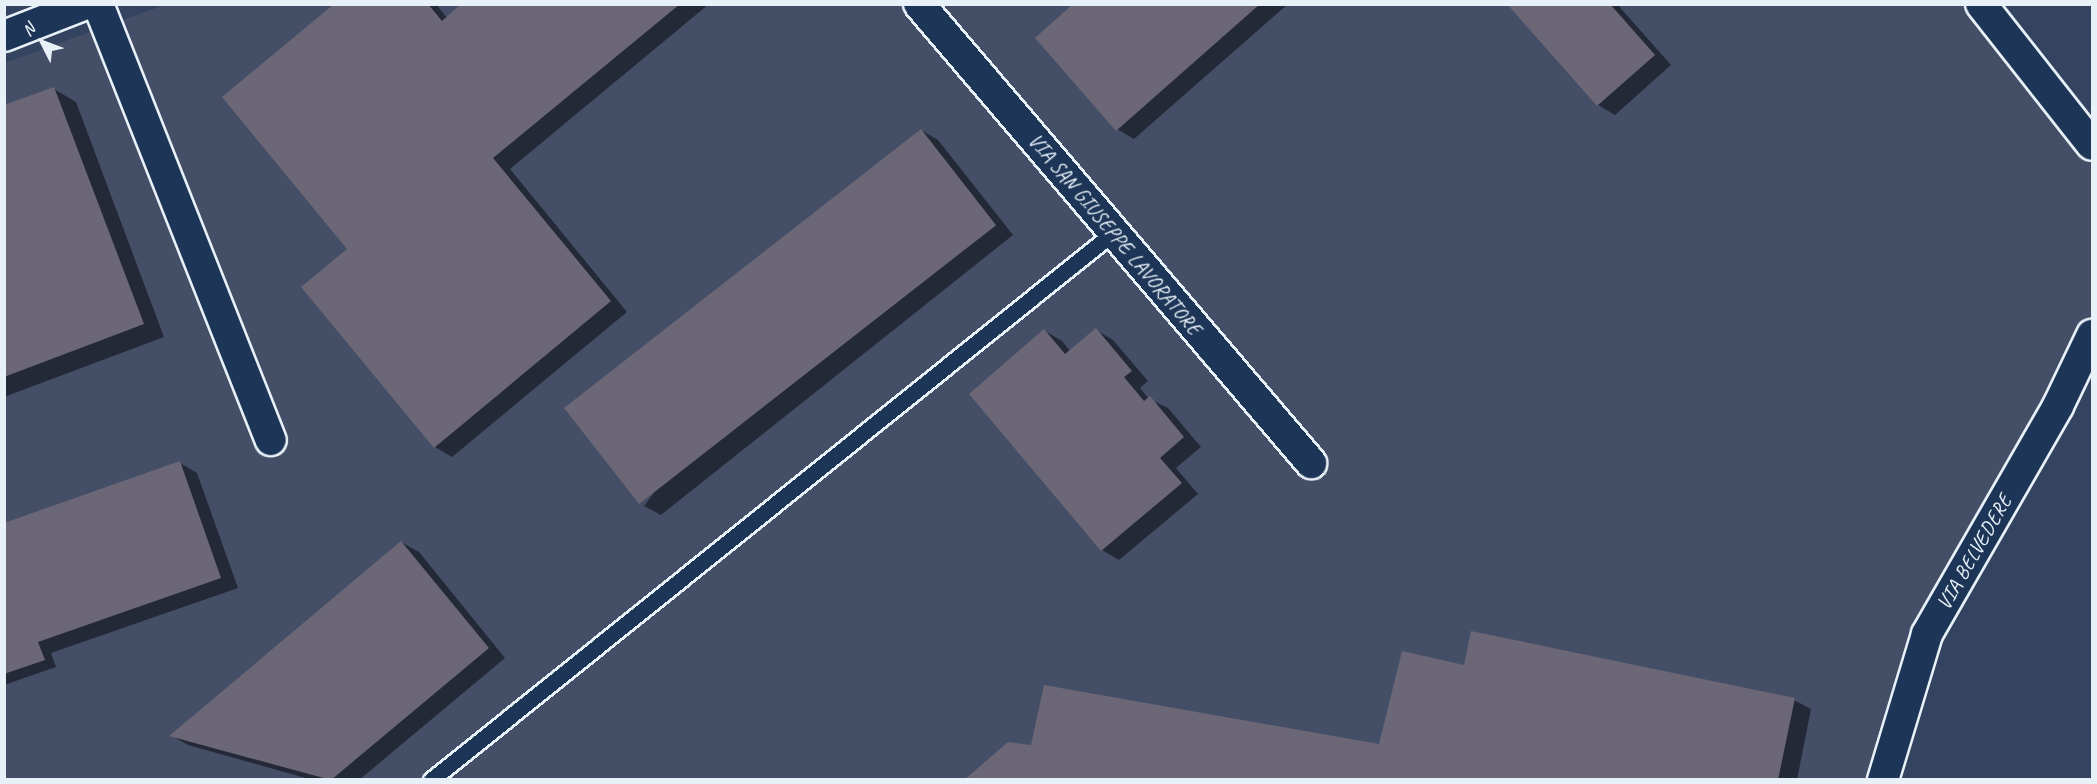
<!DOCTYPE html>
<style>
body{margin:0}
#map{position:relative;width:2097px;height:784px;overflow:hidden;background:#344460;font-family:Caveat,sans-serif}
div>[style]{position:absolute}
[style*='--x']{left:calc(var(--x)*1px);top:calc(var(--y)*1px);width:calc(var(--w)*1px);rotate:calc(var(--a)*1deg)}
.built>*{inset:0;background:#444e67}
.shadow>*{inset:0;background:#0007}
.building>*{inset:0;background:#6b6776;transform-origin:0 0}
.roads{filter:drop-shadow(2px 0 #e8f1f8) drop-shadow(-2px 0 #e8f1f8) drop-shadow(0 2px #e8f1f8) drop-shadow(0 -2px #e8f1f8)}
.service>*{height:15px;margin:-7.5px;padding:0 7.5px;transform-origin:7.5px;border-radius:7.5px;background:#1d3557}
.minor>*{height:30px;margin:-15px;padding:0 15px;transform-origin:15px;border-radius:15px;background:#1d3557}
span{translate:-50% -50%;white-space:nowrap;text-align:center;line-height:1.15;-webkit-text-stroke:6px #1d3557;paint-order:stroke}
.street-label{font-size:21px;color:#e8f1f8}
.frame{position:absolute;inset:0;border:6px solid #e8f1f8;pointer-events:none}
.north{position:absolute;left:12px;top:12px;width:60px;height:60px;-webkit-text-stroke:4px #1d3557;paint-order:stroke;rotate:312deg;font-size:16px;font-weight:700;line-height:24px;text-align:center;color:#e8f1f8}
.north::after{content:'';display:block;margin:auto;width:21px;height:27px;background:#e8f1f8;clip-path:polygon(50% 0,100% 100%,50% 72%,0 100%)}
</style>
<div id="map">
<div class="built">
<div style="clip-path:polygon(164px 5px,1981px 5px,2092px 145px,2092px 335px,1927px 634px,1883px 779px,5px 780px,5px 63px)"></div>
</div>
<div class="shadow">
<div style="clip-path:polygon(336px 4px,436px 4px,447px 18px,464px 4px,709px 4px,510px 169px,627px 312px,452px 457px,435px 447px,349px 249px)"></div>
<div style="clip-path:polygon(1076px 4px,1288px 4px,1134px 139px,1117px 129px)"></div>
<div style="clip-path:polygon(1509px 4px,1617px 4px,1671px 65px,1615px 115px,1598px 105px)"></div>
<div style="clip-path:polygon(54px 89px,76px 102px,164px 337px,4px 397px,4px 106px)"></div>
<div style="clip-path:polygon(921px 130px,938px 140px,1013px 235px,661px 515px,644px 506px)"></div>
<div style="clip-path:polygon(1096px 330px,1113px 340px,1148px 381px,1140px 388px,1149px 399px,1168px 408px,1201px 447px,1176px 468px,1198px 494px,1119px 560px,1102px 550px,1045px 331px,1062px 341px,1070px 351px)"></div>
<div style="clip-path:polygon(180px 463px,197px 473px,238px 588px,51px 653px,56px 667px,4px 685px,4px 524px)"></div>
<div style="clip-path:polygon(401px 542px,419px 552px,505px 658px,359px 780px,313px 780px,188px 745px,172px 736px)"></div>
<div style="clip-path:polygon(1465px 666px,1794px 700px,1811px 709px,1797px 780px,966px 780px,1032px 747px,1380px 746px)"></div>
</div>
<div class="building">
<div style="clip-path:polygon(334px 4px,428px 4px,442px 21px,461px 4px,680px 4px,493px 158px,611px 301px,434px 448px,301px 287px,347px 249px,222px 97px)"></div>
<div style="clip-path:polygon(1073px 4px,1260px 4px,1116px 131px,1035px 38px)"></div>
<div style="clip-path:polygon(1507px 4px,1610px 4px,1655px 55px,1597px 106px)"></div>
<div style="clip-path:polygon(54px 87px,144px 324px,4px 377px,4px 105px)"></div>
<div style="left:921px;top:129px;width:122px;height:453px;rotate:52deg"></div>
<div style="clip-path:polygon(1096px 328px,1132px 371px,1124px 377px,1144px 401px,1150px 396px,1184px 437px,1160px 458px,1182px 483px,1101px 551px,969px 394px,1044px 329px,1065px 354px)"></div>
<div style="clip-path:polygon(180px 461px,221px 578px,38px 642px,45px 660px,4px 674px,4px 523px)"></div>
<div style="clip-path:polygon(401px 541px,489px 648px,331px 780px,169px 736px)"></div>
<div style="clip-path:polygon(1471px 631px,1795px 698px,1778px 780px,964px 780px,1008px 742px,1031px 745px,1044px 685px,1379px 744px,1402px 651px,1464px 665px)"></div>
</div>
<div class="roads">
<div class="service">
<div style="--x:431;--y:780;--w:876;--a:-38.74"></div>
</div>
<div class="minor">
<div style="--x:98;--y:4;--w:469;--a:68.4"></div>
<div style="--x:919;--y:4;--w:604;--a:49.5"></div>
<div style="--x:1981;--y:4;--w:179;--a:51.8"></div>
<div style="--x:4;--y:36;--w:88;--a:-21.3"></div>
<div style="--x:1883;--y:780;--w:152;--a:-73.2"></div>
<div style="--x:1927;--y:634;--w:263;--a:-60.1"></div>
<div style="--x:2058;--y:406;--w:79;--a:-64.4"></div>
</div>
</div>
<div class="street-label">
<span style="left:1115px;top:234px;rotate:50deg">VIA SAN GIUSEPPE LAVORATORE</span>
<span style="left:1974px;top:552px;rotate:-60deg">VIA BELVEDERE</span>
</div>
<div class="frame"></div>
<div class="north">N</div>
</div>
